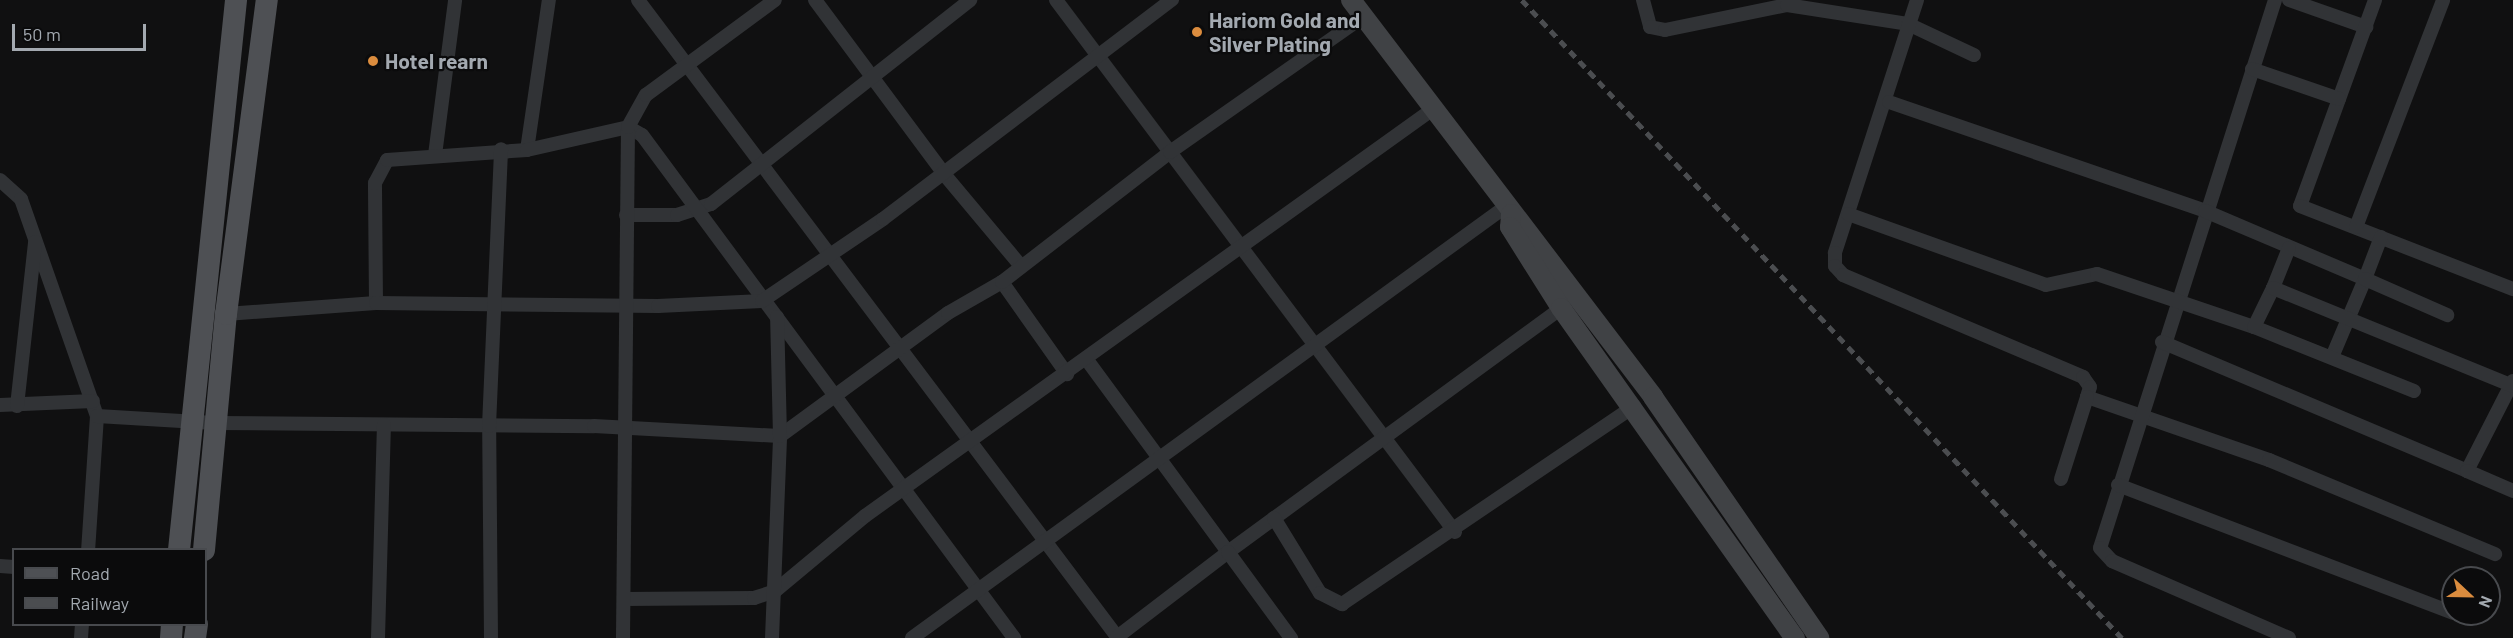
<!DOCTYPE html>
<style>
body{margin:0}
#map{position:relative;width:2513px;height:638px;overflow:hidden;background:#101011;font-family:Barlow,sans-serif}
div>[style]{position:absolute}
[style*='--x']{left:calc(var(--x)*1px);top:calc(var(--y)*1px);width:calc(var(--w)*1px);rotate:calc(var(--a)*1deg)}
.street>*{height:14px;margin:-7px;padding:0 7px;transform-origin:7px;border-radius:7px;background:#313336}
.secondary>*{height:20px;margin:-10px;padding:0 10px;transform-origin:10px;border-radius:10px;background:#404245}
.primary>*{height:22px;margin:-11px;padding:0 11px;transform-origin:11px;border-radius:11px;background:#4e5054}
.rail>*{height:4.5px;margin-top:-2.25px;transform-origin:0;background:repeating-linear-gradient(90deg,#4b4d50 0 8px,transparent 0 14px)}
.dots>*{width:16px;height:16px;translate:-50% -50%;box-sizing:border-box;border:3px solid #0b0b0c;border-radius:50%}
span{translate:-50% -50%;white-space:nowrap;text-align:center;line-height:1.15;-webkit-text-stroke:4.5px #0b0b0c;paint-order:stroke}
.poi-label{font-size:21px;color:#a3a9b0;font-weight:700}
.left{translate:0 -50%;text-align:left}
.legend{position:absolute;left:12px;top:548px;width:195px;height:78px;box-sizing:border-box;background:#0b0b0c;border:2px solid #484a4e;margin:0;padding:8px 10px;list-style:none;font-size:18px;color:#a3a9b0}
.legend li{display:flex;align-items:center;gap:12px;height:30px}
.legend b{width:30px;border:2px solid #484a4e}
.north{position:absolute;left:2441px;top:566px;width:60px;height:60px;box-sizing:border-box;background:#0b0b0c;border:2px solid #484a4e;border-radius:50%;rotate:112deg;font-size:16px;font-weight:700;line-height:24px;text-align:center;color:#a3a9b0}
.north::after{content:'';display:block;margin:auto;width:21px;height:27px;background:#db8c3e;clip-path:polygon(50% 0,100% 100%,50% 72%,0 100%)}
.scale{position:absolute;left:12px;top:24px;width:134px;height:27px;box-sizing:border-box;border:3px solid #a3a9b0;border-top:0;padding-left:8px;font-size:18px;line-height:21px;white-space:nowrap;color:#a3a9b0;-webkit-text-stroke:4px #0b0b0c;paint-order:stroke}
</style>
<div id="map">
<div class="street">
<div style="--x:638;--y:0;--w:798;--a:53.04"></div>
<div style="--x:815;--y:0;--w:217;--a:53.4"></div>
<div style="--x:944;--y:174;--w:120;--a:50.1"></div>
<div style="--x:1056;--y:0;--w:665;--a:53.13"></div>
<div style="--x:1643;--y:0;--w:28;--a:75"></div>
<div style="--x:1650;--y:27;--w:15;--a:11"></div>
<div style="--x:1665;--y:30;--w:125;--a:-11.6"></div>
<div style="--x:1787;--y:0;--w:5;--a:90"></div>
<div style="--x:1787;--y:5;--w:122;--a:8.9"></div>
<div style="--x:1908;--y:24;--w:73;--a:25.2"></div>
<div style="--x:1917;--y:0;--w:266;--a:108"></div>
<div style="--x:1835;--y:253;--w:13;--a:90"></div>
<div style="--x:1835;--y:266;--w:12;--a:48"></div>
<div style="--x:1843;--y:275;--w:261;--a:23"></div>
<div style="--x:2083;--y:377;--w:12;--a:55"></div>
<div style="--x:2090;--y:387;--w:10;--a:107"></div>
<div style="--x:2087;--y:397;--w:193;--a:19.1"></div>
<div style="--x:2269;--y:460;--w:245;--a:22.6"></div>
<div style="--x:2275;--y:0;--w:575;--a:107.71"></div>
<div style="--x:2100;--y:548;--w:18;--a:47"></div>
<div style="--x:2112;--y:561;--w:193;--a:23.5"></div>
<div style="--x:2289;--y:0;--w:82;--a:19.3"></div>
<div style="--x:2375;--y:0;--w:219;--a:110"></div>
<div style="--x:2300;--y:206;--w:229;--a:21.3"></div>
<div style="--x:2252;--y:69;--w:92;--a:19"></div>
<div style="--x:1889;--y:102;--w:334;--a:19"></div>
<div style="--x:2205;--y:211;--w:174;--a:23"></div>
<div style="--x:2365;--y:279;--w:85;--a:112.9"></div>
<div style="--x:527;--y:150;--w:152;--a:-81.7"></div>
<div style="--x:435;--y:155;--w:156;--a:-82.6"></div>
<div style="--x:0;--y:180;--w:28;--a:42"></div>
<div style="--x:21;--y:199;--w:230;--a:70.7"></div>
<div style="--x:97;--y:416;--w:134;--a:93.8"></div>
<div style="--x:1848;--y:214;--w:210;--a:19.7"></div>
<div style="--x:2046;--y:285;--w:52;--a:-12.2"></div>
<div style="--x:2097;--y:274;--w:166;--a:18.7"></div>
<div style="--x:626;--y:215;--w:51;--a:0"></div>
<div style="--x:677;--y:215;--w:36;--a:-18"></div>
<div style="--x:711;--y:204;--w:330;--a:-38.2"></div>
<div style="--x:2356;--y:227;--w:243;--a:-69"></div>
<div style="--x:2381;--y:237;--w:45;--a:110.9"></div>
<div style="--x:2365;--y:279;--w:90;--a:23.7"></div>
<div style="--x:1002;--y:282;--w:113;--a:54.8"></div>
<div style="--x:2273;--y:288;--w:43;--a:-68.2"></div>
<div style="--x:376;--y:303;--w:120;--a:-90.5"></div>
<div style="--x:375;--y:183;--w:26;--a:-62"></div>
<div style="--x:387;--y:160;--w:140;--a:-4.1"></div>
<div style="--x:527;--y:150;--w:104;--a:-12.8"></div>
<div style="--x:628;--y:127;--w:16;--a:30"></div>
<div style="--x:642;--y:135;--w:626;--a:53.51"></div>
<div style="--x:226;--y:314;--w:150;--a:-4.2"></div>
<div style="--x:376;--y:303;--w:282;--a:0.6"></div>
<div style="--x:658;--y:306;--w:104;--a:-2.8"></div>
<div style="--x:762;--y:301;--w:146;--a:-34.1"></div>
<div style="--x:883;--y:219;--w:363;--a:-37.2"></div>
<div style="--x:2162;--y:342;--w:331;--a:22.9"></div>
<div style="--x:1087;--y:360;--w:238;--a:53.7"></div>
<div style="--x:1228;--y:552;--w:413;--a:-36.2"></div>
<div style="--x:2513;--y:381;--w:101;--a:117.1"></div>
<div style="--x:2467;--y:471;--w:50;--a:23.5"></div>
<div style="--x:2414;--y:391;--w:172;--a:-158.2"></div>
<div style="--x:2254;--y:327;--w:43;--a:-64"></div>
<div style="--x:2273;--y:288;--w:259;--a:22.2"></div>
<div style="--x:0;--y:405;--w:93;--a:-2.5"></div>
<div style="--x:17;--y:406;--w:165;--a:-83.7"></div>
<div style="--x:97;--y:416;--w:118;--a:3.4"></div>
<div style="--x:215;--y:423;--w:379;--a:0.5"></div>
<div style="--x:594;--y:426;--w:186;--a:3.1"></div>
<div style="--x:780;--y:436;--w:208;--a:-36.2"></div>
<div style="--x:948;--y:313;--w:62;--a:-29.9"></div>
<div style="--x:1002;--y:282;--w:212;--a:-37.7"></div>
<div style="--x:1170;--y:152;--w:236;--a:-35"></div>
<div style="--x:2061;--y:479;--w:86;--a:-72.4"></div>
<div style="--x:2118;--y:485;--w:359;--a:20.9"></div>
<div style="--x:1274;--y:518;--w:88;--a:58.5"></div>
<div style="--x:1320;--y:593;--w:25;--a:27"></div>
<div style="--x:1342;--y:604;--w:353;--a:-34.1"></div>
<div style="--x:0;--y:566;--w:14;--a:4"></div>
<div style="--x:624;--y:599;--w:130;--a:-0.4"></div>
<div style="--x:754;--y:598;--w:22;--a:-18"></div>
<div style="--x:775;--y:591;--w:117;--a:-39.8"></div>
<div style="--x:865;--y:516;--w:699;--a:-35.62"></div>
<div style="--x:2457;--y:614;--w:14;--a:21"></div>
<div style="--x:1117;--y:637;--w:140;--a:-37.4"></div>
<div style="--x:1228;--y:552;--w:107;--a:53.8"></div>
<div style="--x:81;--y:638;--w:14;--a:-86"></div>
<div style="--x:378;--y:638;--w:213;--a:-88.4"></div>
<div style="--x:491;--y:638;--w:212;--a:-90.5"></div>
<div style="--x:489;--y:426;--w:277;--a:-87.5"></div>
<div style="--x:623;--y:638;--w:511;--a:-89.44"></div>
<div style="--x:628;--y:127;--w:37;--a:-61"></div>
<div style="--x:646;--y:95;--w:160;--a:-36.4"></div>
<div style="--x:772;--y:638;--w:202;--a:-87.7"></div>
<div style="--x:780;--y:436;--w:119;--a:-91.4"></div>
<div style="--x:912;--y:638;--w:733;--a:-36.01"></div>
</div>
<div class="secondary">
<div style="--x:1351;--y:0;--w:499;--a:52.7"></div>
<div style="--x:1653;--y:397;--w:293;--a:55.4"></div>
<div style="--x:1511;--y:214;--w:13;--a:94"></div>
<div style="--x:1510;--y:227;--w:96;--a:57.8"></div>
<div style="--x:1561;--y:308;--w:405;--a:54.7"></div>
</div>
<div class="primary">
<div style="--x:179;--y:550;--w:553;--a:-84.08"></div>
<div style="--x:204;--y:550;--w:237;--a:-84.7"></div>
<div style="--x:226;--y:314;--w:317;--a:-82.6"></div>
<div style="--x:171;--y:638;--w:14;--a:-86"></div>
<div style="--x:195;--y:638;--w:14;--a:-82"></div>
</div>
<div class="rail">
<div style="--x:1522;--y:0;--w:876;--a:46.76"></div>
</div>
<div class="dots">
<div style="left:1197px;top:32px;background:#db8c3e"></div>
<div style="left:373px;top:61px;background:#db8c3e"></div>
</div>
<div class="poi-label">
<span class="left" style="left:1209px;top:32px">Hariom Gold and<br>Silver Plating</span>
<span class="left" style="left:385px;top:61px">Hotel rearn</span>
</div>
<ul class="legend">
<li><b style="height:8px;background:#4e5054"></b>Road</li>
<li><b style="height:8px;background:#4b4d50"></b>Railway</li>
</ul>
<div class="north">N</div>
<div class="scale">50 m</div>
</div>
